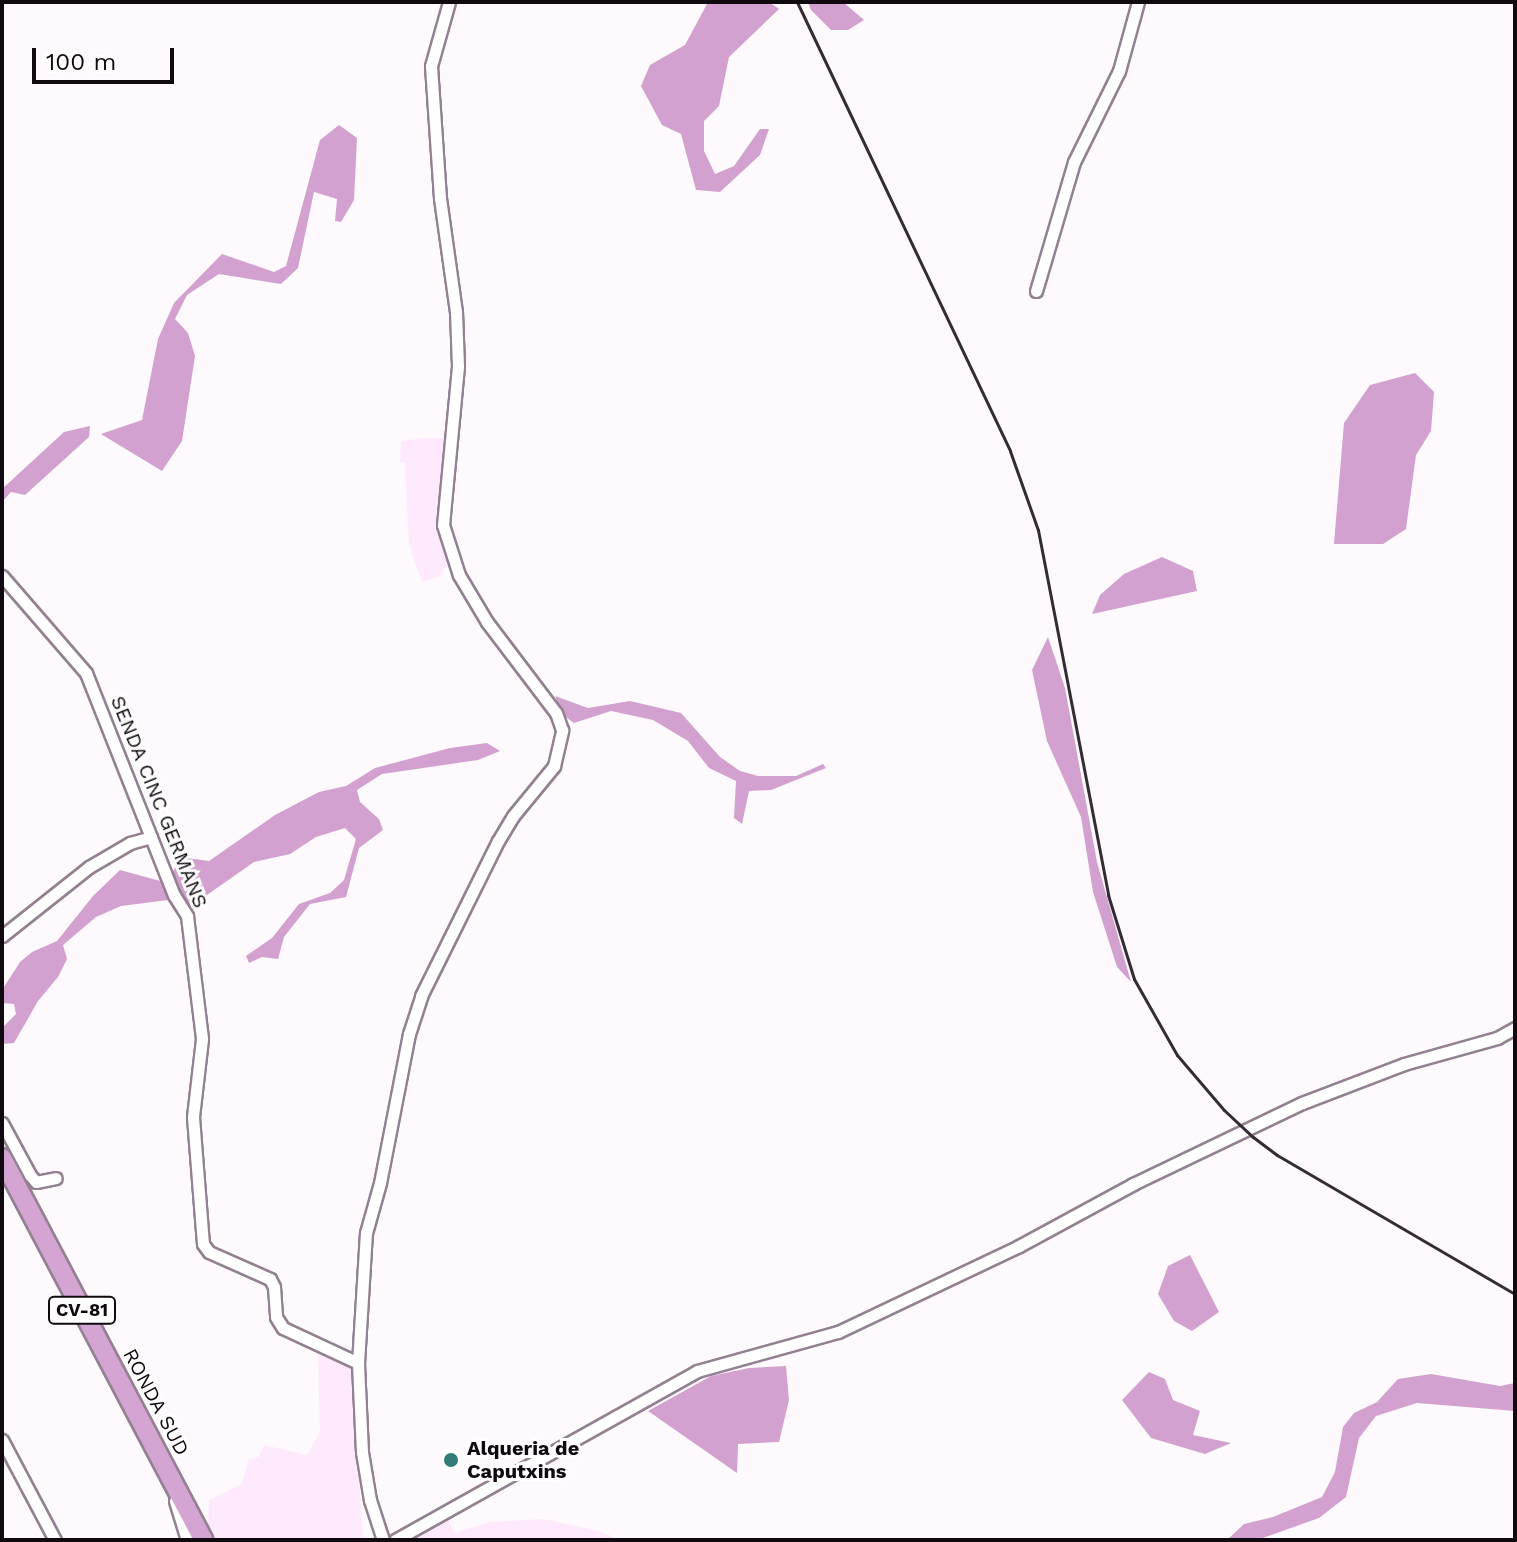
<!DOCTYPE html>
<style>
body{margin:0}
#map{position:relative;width:1517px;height:1542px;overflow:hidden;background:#fdf9fc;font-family:"Work Sans",sans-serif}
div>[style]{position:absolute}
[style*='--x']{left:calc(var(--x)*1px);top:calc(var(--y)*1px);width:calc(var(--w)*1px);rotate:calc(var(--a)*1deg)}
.built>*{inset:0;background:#ffeafd}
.forest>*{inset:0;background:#d3a1d0}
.roads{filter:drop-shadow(2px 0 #938192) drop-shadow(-2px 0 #938192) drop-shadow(0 2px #938192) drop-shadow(0 -2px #938192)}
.minor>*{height:11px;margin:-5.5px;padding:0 5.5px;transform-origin:5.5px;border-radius:5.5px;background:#fff}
.primary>*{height:18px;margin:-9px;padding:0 9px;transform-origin:9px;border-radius:9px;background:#d4a5d3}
.rail>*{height:3px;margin:-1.5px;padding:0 1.5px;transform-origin:1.5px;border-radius:1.5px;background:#332d33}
.dots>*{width:22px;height:22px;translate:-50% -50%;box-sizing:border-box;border:4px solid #fff;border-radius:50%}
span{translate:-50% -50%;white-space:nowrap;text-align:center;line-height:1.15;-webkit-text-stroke:6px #fff;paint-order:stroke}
.shield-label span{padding:2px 6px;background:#fff;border:2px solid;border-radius:6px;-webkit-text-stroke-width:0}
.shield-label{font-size:18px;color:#100a10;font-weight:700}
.street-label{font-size:20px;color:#100a10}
.poi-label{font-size:20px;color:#100a10;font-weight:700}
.left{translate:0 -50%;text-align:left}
.frame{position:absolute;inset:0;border:4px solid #100a10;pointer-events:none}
.scale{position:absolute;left:32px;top:48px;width:142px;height:36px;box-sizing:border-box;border:4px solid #100a10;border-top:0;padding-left:10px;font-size:24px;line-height:28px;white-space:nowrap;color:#100a10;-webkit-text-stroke:6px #fff;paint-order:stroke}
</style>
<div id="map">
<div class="built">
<div style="clip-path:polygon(425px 438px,446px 438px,438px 509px,441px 538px,451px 566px,445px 567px,440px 576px,422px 582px,409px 545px,405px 462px,400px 462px,401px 441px)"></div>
<div style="clip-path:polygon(318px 1354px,352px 1368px,363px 1540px,211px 1540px,208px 1534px,209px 1500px,242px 1484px,249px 1459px,259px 1457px,264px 1445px,307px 1455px,320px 1432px)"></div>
<div style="clip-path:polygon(448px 1518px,454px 1533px,490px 1522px,543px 1519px,599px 1531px,621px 1540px,410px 1540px)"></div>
</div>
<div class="forest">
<div style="clip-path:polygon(708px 2px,769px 2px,779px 9px,729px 57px,719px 106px,704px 121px,704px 151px,715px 174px,734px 166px,760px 129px,769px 129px,760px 155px,720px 192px,696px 190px,681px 134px,662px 125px,641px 86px,650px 65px,685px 45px)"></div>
<div style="clip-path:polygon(808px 2px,843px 2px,864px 20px,848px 30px,831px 30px,811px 10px)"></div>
<div style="clip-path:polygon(339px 125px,357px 138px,354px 200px,341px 222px,335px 221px,337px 199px,314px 192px,298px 268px,281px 284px,219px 274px,187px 295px,175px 319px,188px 333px,195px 356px,182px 441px,162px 471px,101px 434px,142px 420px,158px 339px,174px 303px,222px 254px,274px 272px,286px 266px,320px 140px)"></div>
<div style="clip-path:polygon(1415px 373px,1434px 392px,1431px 431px,1416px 455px,1406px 529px,1383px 544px,1334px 544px,1344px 423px,1370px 385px)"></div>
<div style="clip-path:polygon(90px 426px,89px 437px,25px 495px,11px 492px,2px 502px,2px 489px,64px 432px)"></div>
<div style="clip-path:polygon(1162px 557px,1193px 571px,1197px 591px,1092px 614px,1100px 595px,1124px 574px)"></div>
<div style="clip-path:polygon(1048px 637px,1065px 688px,1097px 862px,1131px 982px,1117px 967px,1093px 892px,1081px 817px,1047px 741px,1032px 670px)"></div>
<div style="clip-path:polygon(555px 696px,588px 708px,630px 701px,681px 713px,720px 757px,740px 771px,758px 776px,796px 776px,823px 764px,826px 768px,771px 790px,749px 791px,742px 824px,734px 818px,736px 781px,709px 768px,688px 741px,653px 720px,611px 711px,574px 723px,563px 715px)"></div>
<div style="clip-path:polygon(487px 743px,500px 751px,478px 760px,382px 774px,357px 790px,360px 802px,379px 819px,383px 830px,359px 848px,346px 897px,310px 904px,284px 937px,278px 959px,262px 957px,249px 963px,246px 956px,272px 938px,299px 904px,330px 893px,344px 880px,356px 839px,345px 828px,316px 837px,290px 854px,254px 862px,187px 909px,170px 878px,180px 857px,209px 861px,275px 815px,319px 792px,346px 786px,375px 768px,450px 748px)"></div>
<div style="clip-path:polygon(120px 870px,164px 882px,168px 900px,121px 906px,96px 917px,63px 945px,67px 959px,58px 977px,38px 1001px,14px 1043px,2px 1044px,2px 1028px,16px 1014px,14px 1004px,2px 1003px,2px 990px,20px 962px,32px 952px,57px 941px,93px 896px)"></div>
<div style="clip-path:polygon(1190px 1255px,1219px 1312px,1192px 1331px,1174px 1321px,1158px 1294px,1168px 1266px)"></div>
<div style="clip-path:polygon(786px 1366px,789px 1400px,779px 1442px,738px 1444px,737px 1473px,648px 1411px,711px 1376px,749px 1368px)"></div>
<div style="clip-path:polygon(1149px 1372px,1165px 1379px,1173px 1400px,1200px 1411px,1193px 1435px,1231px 1443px,1205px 1454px,1151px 1438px,1122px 1400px)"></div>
<div style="clip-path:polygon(1431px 1374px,1500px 1386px,1515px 1383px,1515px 1411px,1417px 1403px,1376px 1416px,1359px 1438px,1346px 1497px,1319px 1518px,1257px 1540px,1227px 1540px,1244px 1524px,1273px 1517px,1322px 1497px,1335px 1472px,1343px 1427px,1354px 1413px,1377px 1402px,1398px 1379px)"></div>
</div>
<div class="roads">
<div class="minor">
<div style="--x:1036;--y:291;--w:134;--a:-73.6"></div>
<div style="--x:1074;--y:162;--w:102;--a:-63.7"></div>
<div style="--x:1119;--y:71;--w:72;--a:-74.6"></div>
<div style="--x:2;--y:576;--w:128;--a:49.1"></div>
<div style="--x:86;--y:673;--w:239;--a:68.4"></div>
<div style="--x:174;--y:895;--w:25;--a:58"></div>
<div style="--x:187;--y:916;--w:124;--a:83"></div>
<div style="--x:202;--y:1039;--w:79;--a:96.6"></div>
<div style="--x:193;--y:1117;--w:127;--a:85.5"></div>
<div style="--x:203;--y:1244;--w:10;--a:53"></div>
<div style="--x:209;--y:1252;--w:67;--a:23.9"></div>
<div style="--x:270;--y:1279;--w:9;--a:63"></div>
<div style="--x:274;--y:1287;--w:30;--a:86"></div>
<div style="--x:276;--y:1317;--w:13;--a:58"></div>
<div style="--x:283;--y:1328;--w:83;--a:25"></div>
<div style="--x:2;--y:936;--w:111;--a:-38.4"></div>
<div style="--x:89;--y:867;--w:48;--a:-30.3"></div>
<div style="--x:130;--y:843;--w:22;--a:-16"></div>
<div style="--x:2;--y:1123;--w:59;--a:61.7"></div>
<div style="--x:30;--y:1175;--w:9;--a:49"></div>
<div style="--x:36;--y:1182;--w:20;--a:-11"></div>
<div style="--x:2;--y:1440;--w:113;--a:62.1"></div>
<div style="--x:175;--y:1501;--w:41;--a:72.9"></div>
<div style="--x:383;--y:1540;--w:42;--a:-108"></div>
<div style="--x:370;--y:1500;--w:49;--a:-99.5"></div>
<div style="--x:362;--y:1452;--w:89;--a:-92.6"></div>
<div style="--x:358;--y:1363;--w:130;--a:-86.5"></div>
<div style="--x:366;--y:1233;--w:52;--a:-74.4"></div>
<div style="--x:380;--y:1183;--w:152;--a:-79"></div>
<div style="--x:409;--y:1034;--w:40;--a:-72"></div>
<div style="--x:421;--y:996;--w:173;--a:-63.6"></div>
<div style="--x:498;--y:841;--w:29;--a:-59"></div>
<div style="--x:513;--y:816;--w:65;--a:-50.6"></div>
<div style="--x:554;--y:766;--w:37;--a:-77"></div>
<div style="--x:562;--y:730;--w:18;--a:-109"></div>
<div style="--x:556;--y:713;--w:114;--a:-127.2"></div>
<div style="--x:487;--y:622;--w:55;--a:-120.8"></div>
<div style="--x:459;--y:575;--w:52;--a:-107.7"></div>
<div style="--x:443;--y:525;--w:160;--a:-84.6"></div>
<div style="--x:458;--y:366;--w:54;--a:-92.1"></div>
<div style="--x:456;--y:312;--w:115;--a:-98"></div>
<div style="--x:440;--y:198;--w:132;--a:-93.9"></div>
<div style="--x:431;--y:66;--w:66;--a:-74.3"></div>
<div style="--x:395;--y:1540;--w:346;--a:-29.2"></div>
<div style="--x:697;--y:1371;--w:146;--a:-15.5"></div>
<div style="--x:838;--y:1332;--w:200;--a:-25.4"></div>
<div style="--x:1019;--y:1246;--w:130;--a:-28.5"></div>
<div style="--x:1133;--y:1184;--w:187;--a:-25.6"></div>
<div style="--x:1302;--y:1103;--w:109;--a:-20.9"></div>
<div style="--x:1404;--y:1064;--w:97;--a:-15.6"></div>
<div style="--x:1497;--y:1038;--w:21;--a:-29"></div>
</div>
<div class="primary">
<div style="--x:2;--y:1158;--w:432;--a:62.2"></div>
</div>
</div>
<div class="rail">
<div style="--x:797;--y:2;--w:497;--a:64.6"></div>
<div style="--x:1010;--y:451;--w:84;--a:70.5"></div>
<div style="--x:1038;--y:530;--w:372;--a:79.1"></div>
<div style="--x:1108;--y:895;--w:88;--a:72.8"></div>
<div style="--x:1134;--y:979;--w:87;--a:60.5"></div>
<div style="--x:1177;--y:1055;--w:72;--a:49.5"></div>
<div style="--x:1224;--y:1110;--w:40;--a:43"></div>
<div style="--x:1253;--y:1137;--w:30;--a:37"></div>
<div style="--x:1277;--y:1155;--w:276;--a:30.3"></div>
</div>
<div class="dots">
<div style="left:451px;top:1460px;background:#337c78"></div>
</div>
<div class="shield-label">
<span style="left:82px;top:1310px">CV-81</span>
</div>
<div class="street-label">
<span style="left:159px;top:802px;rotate:68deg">SENDA CINC GERMANS</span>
<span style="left:156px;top:1402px;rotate:62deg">RONDA SUD</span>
</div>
<div class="poi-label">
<span class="left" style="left:467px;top:1460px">Alqueria de<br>Caputxins</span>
</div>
<div class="frame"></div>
<div class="scale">100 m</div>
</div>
